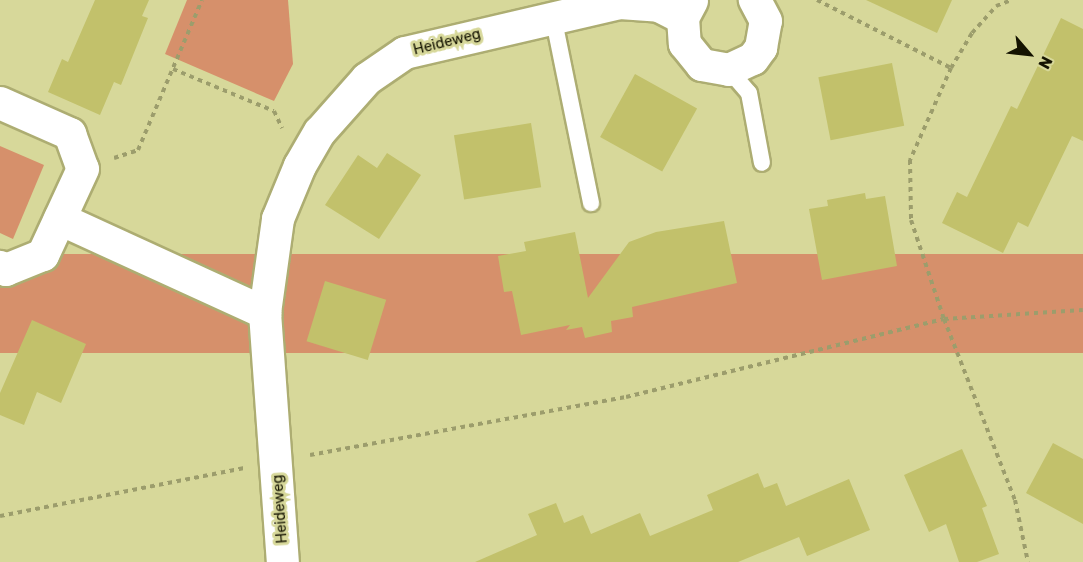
<!DOCTYPE html>
<style>
body{margin:0}
#map{position:relative;width:1083px;height:562px;overflow:hidden;background:#d7d89a;font-family:Rubik,sans-serif}
div>[style]{position:absolute}
[style*='--x']{left:calc(var(--x)*1px);top:calc(var(--y)*1px);width:calc(var(--w)*1px);rotate:calc(var(--a)*1deg)}
.green>*{inset:0;background:#d6906b;transform-origin:0 0}
.building>*{inset:0;background:#c2c16b;transform-origin:0 0}
.path>*{height:4px;margin-top:-2px;transform-origin:0;background:repeating-linear-gradient(90deg,#9c9d6c 0 4.5px,transparent 0 9px)}
.roads{filter:drop-shadow(2px 0 #adad72) drop-shadow(-2px 0 #adad72) drop-shadow(0 2px #adad72) drop-shadow(0 -2px #adad72)}
.lane>*{height:16px;margin:-8px;padding:0 8px;transform-origin:8px;border-radius:8px;background:#fff}
.street>*{height:32px;margin:-16px;padding:0 16px;transform-origin:16px;border-radius:16px;background:#fff}
span{translate:-50% -50%;white-space:nowrap;text-align:center;line-height:1.15;-webkit-text-stroke:6px #d7d89a;paint-order:stroke}
.street-label{font-size:15px;color:#141300}
.north{position:absolute;left:999px;top:24px;width:60px;height:60px;-webkit-text-stroke:4px #d7d89a;paint-order:stroke;rotate:118deg;font-size:16px;font-weight:700;line-height:24px;text-align:center;color:#141300}
.north::after{content:'';display:block;margin:auto;width:21px;height:27px;background:#141300;clip-path:polygon(50% 0,100% 100%,50% 72%,0 100%)}
</style>
<div id="map">
<div class="green">
<div style="clip-path:polygon(187px 0,288px 0,293px 64px,274px 101px,165px 54px)"></div>
<div style="clip-path:polygon(0 146px,44px 165px,13px 239px,0 233px)"></div>
<div style="left:1083px;top:254px;width:99px;height:1103px;rotate:90deg"></div>
</div>
<div class="building">
<div style="clip-path:polygon(95px 0,149px 0,142px 16px,148px 18px,121px 85px,114px 82px,100px 115px,48px 92px,62px 59px,68px 62px)"></div>
<div style="clip-path:polygon(866px 0,952px 0,937px 33px)"></div>
<div style="clip-path:polygon(1061px 18px,1083px 29px,1083px 141px,1072px 136px,1028px 227px,1018px 222px,1003px 253px,942px 223px,957px 192px,967px 197px,1011px 106px,1017px 109px)"></div>
<div style="left:892px;top:63px;width:64px;height:75px;rotate:79deg"></div>
<div style="left:635px;top:74px;width:71px;height:72px;rotate:29deg"></div>
<div style="left:531px;top:123px;width:65px;height:78px;rotate:81deg"></div>
<div style="clip-path:polygon(387px 153px,421px 175px,379px 239px,325px 205px,358px 155px,377px 168px)"></div>
<div style="clip-path:polygon(865px 193px,866px 199px,885px 196px,897px 266px,822px 280px,809px 209px,828px 206px,827px 200px)"></div>
<div style="clip-path:polygon(724px 221px,737px 283px,632px 307px,633px 317px,611px 321px,612px 332px,585px 338px,582px 327px,566px 330px,570px 325px,521px 335px,512px 291px,504px 292px,498px 256px,526px 251px,524px 242px,575px 232px,588px 298px,629px 242px,656px 232px)"></div>
<div style="left:325px;top:281px;width:64px;height:63px;rotate:17deg"></div>
<div style="clip-path:polygon(32px 320px,86px 344px,61px 403px,37px 392px,24px 425px,0 415px,0 393px)"></div>
<div style="clip-path:polygon(1053px 443px,1083px 459px,1083px 524px,1026px 493px)"></div>
<div style="clip-path:polygon(962px 449px,987px 506px,982px 508px,999px 554px,977px 562px,959px 562px,946px 524px,929px 532px,904px 475px)"></div>
<div style="clip-path:polygon(758px 473px,764px 488px,777px 483px,786px 506px,849px 479px,870px 530px,807px 556px,799px 537px,738px 562px,475px 562px,537px 535px,528px 514px,556px 503px,564px 523px,583px 515px,591px 534px,640px 513px,650px 536px,713px 510px,707px 495px)"></div>
</div>
<div class="path">
<div style="--x:817;--y:0;--w:150;--a:26.9"></div>
<div style="--x:951;--y:68;--w:41;--a:-59"></div>
<div style="--x:972;--y:33;--w:36;--a:-48"></div>
<div style="--x:996;--y:6;--w:17;--a:-21"></div>
<div style="--x:951;--y:68;--w:101;--a:114"></div>
<div style="--x:910;--y:160;--w:60;--a:89"></div>
<div style="--x:911;--y:220;--w:104;--a:71.6"></div>
<div style="--x:944;--y:319;--w:194;--a:68.6"></div>
<div style="--x:1015;--y:500;--w:63;--a:78.2"></div>
<div style="--x:173;--y:69;--w:109;--a:22.6"></div>
<div style="--x:274;--y:111;--w:19;--a:65"></div>
<div style="--x:114;--y:158;--w:25;--a:-18"></div>
<div style="--x:138;--y:150;--w:163;--a:-66.9"></div>
<div style="--x:310;--y:455;--w:321;--a:-10.4"></div>
<div style="--x:626;--y:397;--w:327;--a:-13.8"></div>
<div style="--x:944;--y:319;--w:139;--a:-3.7"></div>
<div style="--x:0;--y:516;--w:249;--a:-11.1"></div>
</div>
<div class="roads">
<div class="lane">
<div style="--x:553;--y:16;--w:191;--a:78.5"></div>
<div style="--x:729;--y:70;--w:30;--a:49"></div>
<div style="--x:749;--y:93;--w:71;--a:79.5"></div>
</div>
<div class="street">
<div style="--x:692;--y:1;--w:19;--a:118"></div>
<div style="--x:683;--y:18;--w:26;--a:86"></div>
<div style="--x:685;--y:44;--w:27;--a:51"></div>
<div style="--x:702;--y:65;--w:27;--a:10"></div>
<div style="--x:729;--y:70;--w:26;--a:-25"></div>
<div style="--x:753;--y:59;--w:14;--a:-54"></div>
<div style="--x:761;--y:48;--w:27;--a:-80"></div>
<div style="--x:766;--y:21;--w:24;--a:-118"></div>
<div style="--x:0;--y:103;--w:77;--a:23.9"></div>
<div style="--x:70;--y:134;--w:37;--a:70"></div>
<div style="--x:83;--y:169;--w:95;--a:114.9"></div>
<div style="--x:43;--y:255;--w:40;--a:158"></div>
<div style="--x:6;--y:270;--w:7;--a:-153"></div>
<div style="--x:60;--y:219;--w:226;--a:24.6"></div>
<div style="--x:265;--y:313;--w:250;--a:85.9"></div>
<div style="--x:265;--y:313;--w:95;--a:-82.1"></div>
<div style="--x:278;--y:219;--w:57;--a:-67.5"></div>
<div style="--x:300;--y:166;--w:39;--a:-60"></div>
<div style="--x:320;--y:132;--w:71;--a:-48.4"></div>
<div style="--x:367;--y:79;--w:46;--a:-34.4"></div>
<div style="--x:405;--y:53;--w:221;--a:-13.1"></div>
<div style="--x:620;--y:3;--w:39;--a:4"></div>
<div style="--x:659;--y:6;--w:27;--a:27"></div>
</div>
</div>
<div class="street-label">
<span style="left:447px;top:42px;rotate:-14deg">Heideweg</span>
<span style="left:280px;top:509px;rotate:-94deg">Heideweg</span>
</div>
<div class="north">N</div>
</div>
